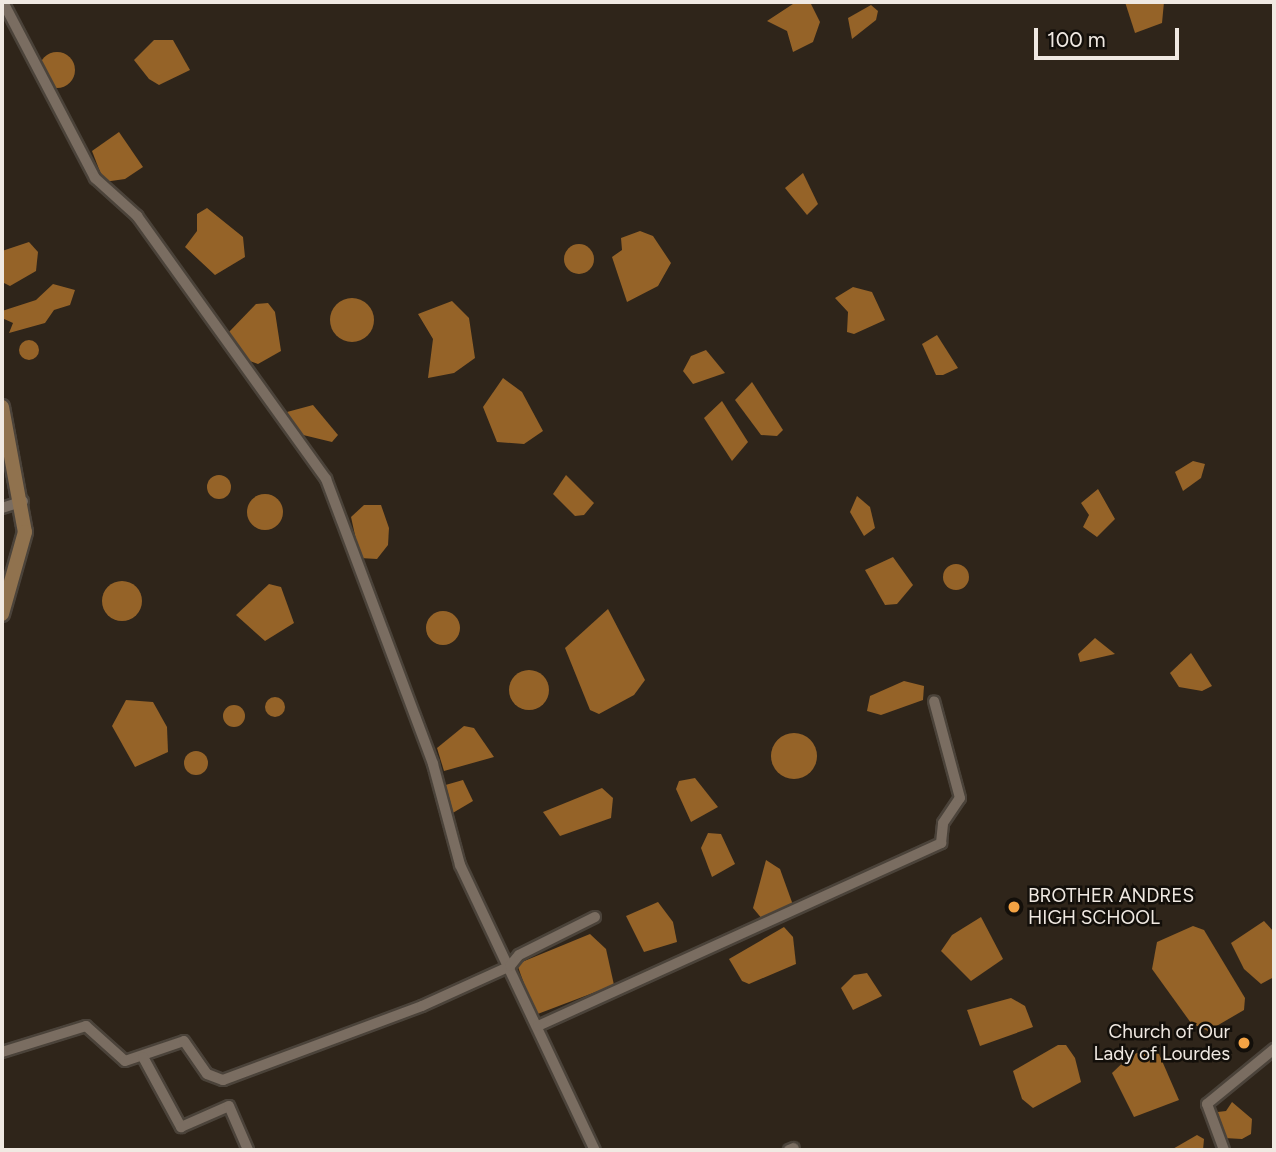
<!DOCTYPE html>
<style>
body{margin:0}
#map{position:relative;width:1276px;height:1152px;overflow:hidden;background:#2f251a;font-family:Figtree,sans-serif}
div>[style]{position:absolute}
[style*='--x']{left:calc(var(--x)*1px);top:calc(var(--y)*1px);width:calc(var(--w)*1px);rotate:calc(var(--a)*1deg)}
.water>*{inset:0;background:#956328}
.round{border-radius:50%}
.roads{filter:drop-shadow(2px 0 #4b433a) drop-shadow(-2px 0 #4b433a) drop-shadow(0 2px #4b433a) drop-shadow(0 -2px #4b433a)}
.minor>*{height:10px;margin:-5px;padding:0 5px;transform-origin:5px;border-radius:5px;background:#7a6d61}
.secondary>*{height:14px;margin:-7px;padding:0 7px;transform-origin:7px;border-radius:7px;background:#90724e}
.dots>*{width:19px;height:19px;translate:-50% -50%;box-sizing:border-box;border:4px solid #130f0a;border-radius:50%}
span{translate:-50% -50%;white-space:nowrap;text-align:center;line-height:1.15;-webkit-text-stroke:5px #130f0a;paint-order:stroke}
.poi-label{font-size:19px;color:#f0e9e2}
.left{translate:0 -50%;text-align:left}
.right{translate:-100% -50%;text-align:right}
.frame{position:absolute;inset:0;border:4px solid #f0e9e2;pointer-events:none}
.scale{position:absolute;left:1034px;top:28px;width:145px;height:32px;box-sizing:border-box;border:4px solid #f0e9e2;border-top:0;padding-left:9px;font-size:21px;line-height:24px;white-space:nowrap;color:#f0e9e2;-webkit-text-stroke:5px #130f0a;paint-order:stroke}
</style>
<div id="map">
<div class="water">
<div style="clip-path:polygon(796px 2px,810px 2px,820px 22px,813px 42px,793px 52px,787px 31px,767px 21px)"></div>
<div style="clip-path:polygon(1125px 2px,1164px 2px,1162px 23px,1135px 33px)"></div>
<div style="clip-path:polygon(871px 5px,878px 11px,876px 20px,852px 39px,848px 18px)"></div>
<div style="clip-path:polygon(154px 40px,173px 40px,190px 70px,159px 85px,149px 79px,134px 60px)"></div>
<div class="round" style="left:39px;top:52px;width:36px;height:36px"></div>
<div style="clip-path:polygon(119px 132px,143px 167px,125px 179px,104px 182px,92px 151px)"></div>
<div style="clip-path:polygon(803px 173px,818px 204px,807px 215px,785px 188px)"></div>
<div style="clip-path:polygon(207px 208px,243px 237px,245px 257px,215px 275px,185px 247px,197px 231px,197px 214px)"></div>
<div style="clip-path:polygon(640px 231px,653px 236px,671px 263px,658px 286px,627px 302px,612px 257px,622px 250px,621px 238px)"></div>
<div style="clip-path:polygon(29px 242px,38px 252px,36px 271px,10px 286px,2px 282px,2px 251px)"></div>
<div class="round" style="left:564px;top:244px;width:30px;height:30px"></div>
<div style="clip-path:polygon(53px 284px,75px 290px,70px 305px,54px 310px,45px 323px,9px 333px,13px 323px,2px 318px,2px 311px,36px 300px)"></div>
<div style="clip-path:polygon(853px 287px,872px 292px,885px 320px,854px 334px,847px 332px,848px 312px,835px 298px)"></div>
<div class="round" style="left:330px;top:298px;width:44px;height:44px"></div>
<div style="clip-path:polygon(452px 301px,469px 318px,475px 358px,454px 373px,428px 378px,433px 339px,418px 314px)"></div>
<div style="clip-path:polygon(268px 303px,275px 312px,281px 351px,258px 364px,247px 360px,228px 333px,256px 304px)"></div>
<div style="clip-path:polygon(937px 335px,958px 368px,943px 375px,936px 375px,922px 344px)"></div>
<div class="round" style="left:19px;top:340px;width:20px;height:20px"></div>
<div style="clip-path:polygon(706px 350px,725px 373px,693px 384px,683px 371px,691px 356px)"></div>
<div style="clip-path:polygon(503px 378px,522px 392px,543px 431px,524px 444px,497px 442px,483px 407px)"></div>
<div style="clip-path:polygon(752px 382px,783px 430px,777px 436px,761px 435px,735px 400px)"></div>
<div style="clip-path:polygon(722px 401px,748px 442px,732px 461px,704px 418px)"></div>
<div style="clip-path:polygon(313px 405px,338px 435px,332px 442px,299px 434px,287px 412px)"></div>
<div style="clip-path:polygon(1193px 461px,1205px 464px,1201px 478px,1183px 491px,1175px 472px)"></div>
<div class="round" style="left:207px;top:475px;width:24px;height:24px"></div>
<div style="clip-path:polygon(566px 475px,594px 503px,584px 515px,575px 516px,553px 494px)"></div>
<div style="clip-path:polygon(1098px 489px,1115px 519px,1097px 537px,1083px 527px,1089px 515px,1081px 503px)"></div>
<div class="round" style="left:247px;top:494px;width:36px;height:36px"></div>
<div style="clip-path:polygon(857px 496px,870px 507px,875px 528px,864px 536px,850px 512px)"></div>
<div style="clip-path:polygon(364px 505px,381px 505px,389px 528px,388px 545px,377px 559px,360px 558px,351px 517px)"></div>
<div style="clip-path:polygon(893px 557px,913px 585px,897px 604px,885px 605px,865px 570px)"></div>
<div class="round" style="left:943px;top:564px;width:26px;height:26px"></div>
<div class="round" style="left:102px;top:581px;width:40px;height:40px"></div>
<div style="clip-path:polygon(269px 584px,281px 587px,294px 623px,265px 641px,236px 615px)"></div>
<div style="clip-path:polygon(608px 609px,645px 680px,634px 695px,599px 714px,590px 710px,565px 648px)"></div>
<div class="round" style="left:426px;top:611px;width:34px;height:34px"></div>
<div style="clip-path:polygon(1095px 638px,1115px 654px,1080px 662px,1078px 654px)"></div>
<div style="clip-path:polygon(1191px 653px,1212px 686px,1202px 691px,1179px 687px,1170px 673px)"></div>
<div class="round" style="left:509px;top:670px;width:40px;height:40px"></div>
<div style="clip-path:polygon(904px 681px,924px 686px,923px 700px,881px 715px,867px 711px,870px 696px)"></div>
<div class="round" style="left:265px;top:697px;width:20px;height:20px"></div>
<div style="clip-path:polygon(126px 700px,153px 702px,167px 727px,168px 752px,135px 767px,112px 726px)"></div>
<div class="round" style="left:223px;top:705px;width:22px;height:22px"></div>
<div style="clip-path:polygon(464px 726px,474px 728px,494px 757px,444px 771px,437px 748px)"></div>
<div class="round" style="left:771px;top:733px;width:46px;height:46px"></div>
<div class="round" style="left:184px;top:751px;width:24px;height:24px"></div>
<div style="clip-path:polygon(695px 778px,718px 807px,691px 822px,676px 789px,679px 781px)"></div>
<div style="clip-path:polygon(463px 780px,473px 801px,451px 814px,442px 786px)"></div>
<div style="clip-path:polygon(602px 788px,613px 798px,611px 818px,560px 836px,543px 812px)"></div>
<div style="clip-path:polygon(708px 833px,721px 834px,735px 864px,712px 877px,701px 848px)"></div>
<div style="clip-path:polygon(766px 860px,780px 869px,793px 905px,763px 920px,753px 908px)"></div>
<div style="clip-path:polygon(658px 902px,673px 922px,677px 942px,644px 952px,626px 916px)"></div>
<div style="clip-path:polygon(981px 917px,1003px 959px,971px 981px,941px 951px,952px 935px)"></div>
<div style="clip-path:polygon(1264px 921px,1274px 932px,1274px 977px,1261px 984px,1244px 969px,1231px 943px)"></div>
<div style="clip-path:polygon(1193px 926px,1204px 930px,1245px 998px,1244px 1010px,1208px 1031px,1191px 1023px,1152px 969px,1157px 942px)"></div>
<div style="clip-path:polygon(784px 927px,793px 937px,796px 964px,749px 984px,742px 981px,729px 959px)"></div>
<div style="clip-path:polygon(590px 934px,606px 949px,614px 985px,535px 1015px,517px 964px)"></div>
<div style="clip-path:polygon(867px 973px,882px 996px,853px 1010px,841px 988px,854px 975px)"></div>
<div style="clip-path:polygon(1011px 998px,1025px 1006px,1033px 1027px,980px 1046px,967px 1010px)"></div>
<div style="clip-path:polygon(1058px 1045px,1066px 1045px,1075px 1058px,1081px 1082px,1033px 1108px,1022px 1099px,1013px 1071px)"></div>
<div style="clip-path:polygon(1156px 1047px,1179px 1100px,1134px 1117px,1112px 1073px,1131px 1055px)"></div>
<div style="clip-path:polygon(1232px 1102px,1252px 1119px,1251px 1134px,1242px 1139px,1224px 1138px,1209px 1113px,1226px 1111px)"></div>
<div style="clip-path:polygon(1197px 1135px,1204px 1139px,1203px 1150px,1171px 1150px)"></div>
</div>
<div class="roads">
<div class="minor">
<div style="--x:3;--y:2;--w:199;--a:62.4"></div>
<div style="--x:95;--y:178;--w:57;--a:42.1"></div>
<div style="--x:137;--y:216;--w:324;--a:54.3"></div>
<div style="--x:326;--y:479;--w:304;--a:69.4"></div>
<div style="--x:433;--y:764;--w:105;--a:75"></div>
<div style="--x:460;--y:865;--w:315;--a:64.7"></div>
<div style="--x:2;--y:508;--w:22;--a:-18"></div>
<div style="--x:538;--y:1026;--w:443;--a:-24.4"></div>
<div style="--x:941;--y:843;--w:20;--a:-84"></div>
<div style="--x:943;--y:823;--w:30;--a:-56"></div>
<div style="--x:960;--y:798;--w:100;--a:-105"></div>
<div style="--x:2;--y:1052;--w:88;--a:-17.2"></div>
<div style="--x:86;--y:1026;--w:52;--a:41.9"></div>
<div style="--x:125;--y:1061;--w:62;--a:-18.7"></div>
<div style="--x:184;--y:1041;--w:40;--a:55.1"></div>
<div style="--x:207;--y:1074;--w:17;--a:21"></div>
<div style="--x:223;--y:1080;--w:212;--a:-20.4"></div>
<div style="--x:422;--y:1006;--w:97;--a:-24.4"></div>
<div style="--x:510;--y:966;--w:14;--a:-51"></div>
<div style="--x:519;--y:955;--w:85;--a:-26.6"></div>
<div style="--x:143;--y:1057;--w:80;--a:61.5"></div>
<div style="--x:181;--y:1127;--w:52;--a:-23.6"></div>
<div style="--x:229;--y:1106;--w:48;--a:66.6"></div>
<div style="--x:789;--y:1150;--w:5;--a:-22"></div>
<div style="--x:1224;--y:1150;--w:49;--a:-110.3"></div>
<div style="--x:1207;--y:1104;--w:87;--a:-39.4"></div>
</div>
<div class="secondary">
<div style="--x:2;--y:407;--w:127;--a:79.6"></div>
<div style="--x:25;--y:532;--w:85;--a:105.7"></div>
</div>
</div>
<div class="dots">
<div style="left:1014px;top:907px;background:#f4a344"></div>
<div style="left:1244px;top:1043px;background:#f4a344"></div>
</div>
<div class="poi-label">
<span class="left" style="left:1028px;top:907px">BROTHER ANDRES<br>HIGH SCHOOL</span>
<span class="right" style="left:1230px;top:1043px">Church of Our<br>Lady of Lourdes</span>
</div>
<div class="frame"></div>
<div class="scale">100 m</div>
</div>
